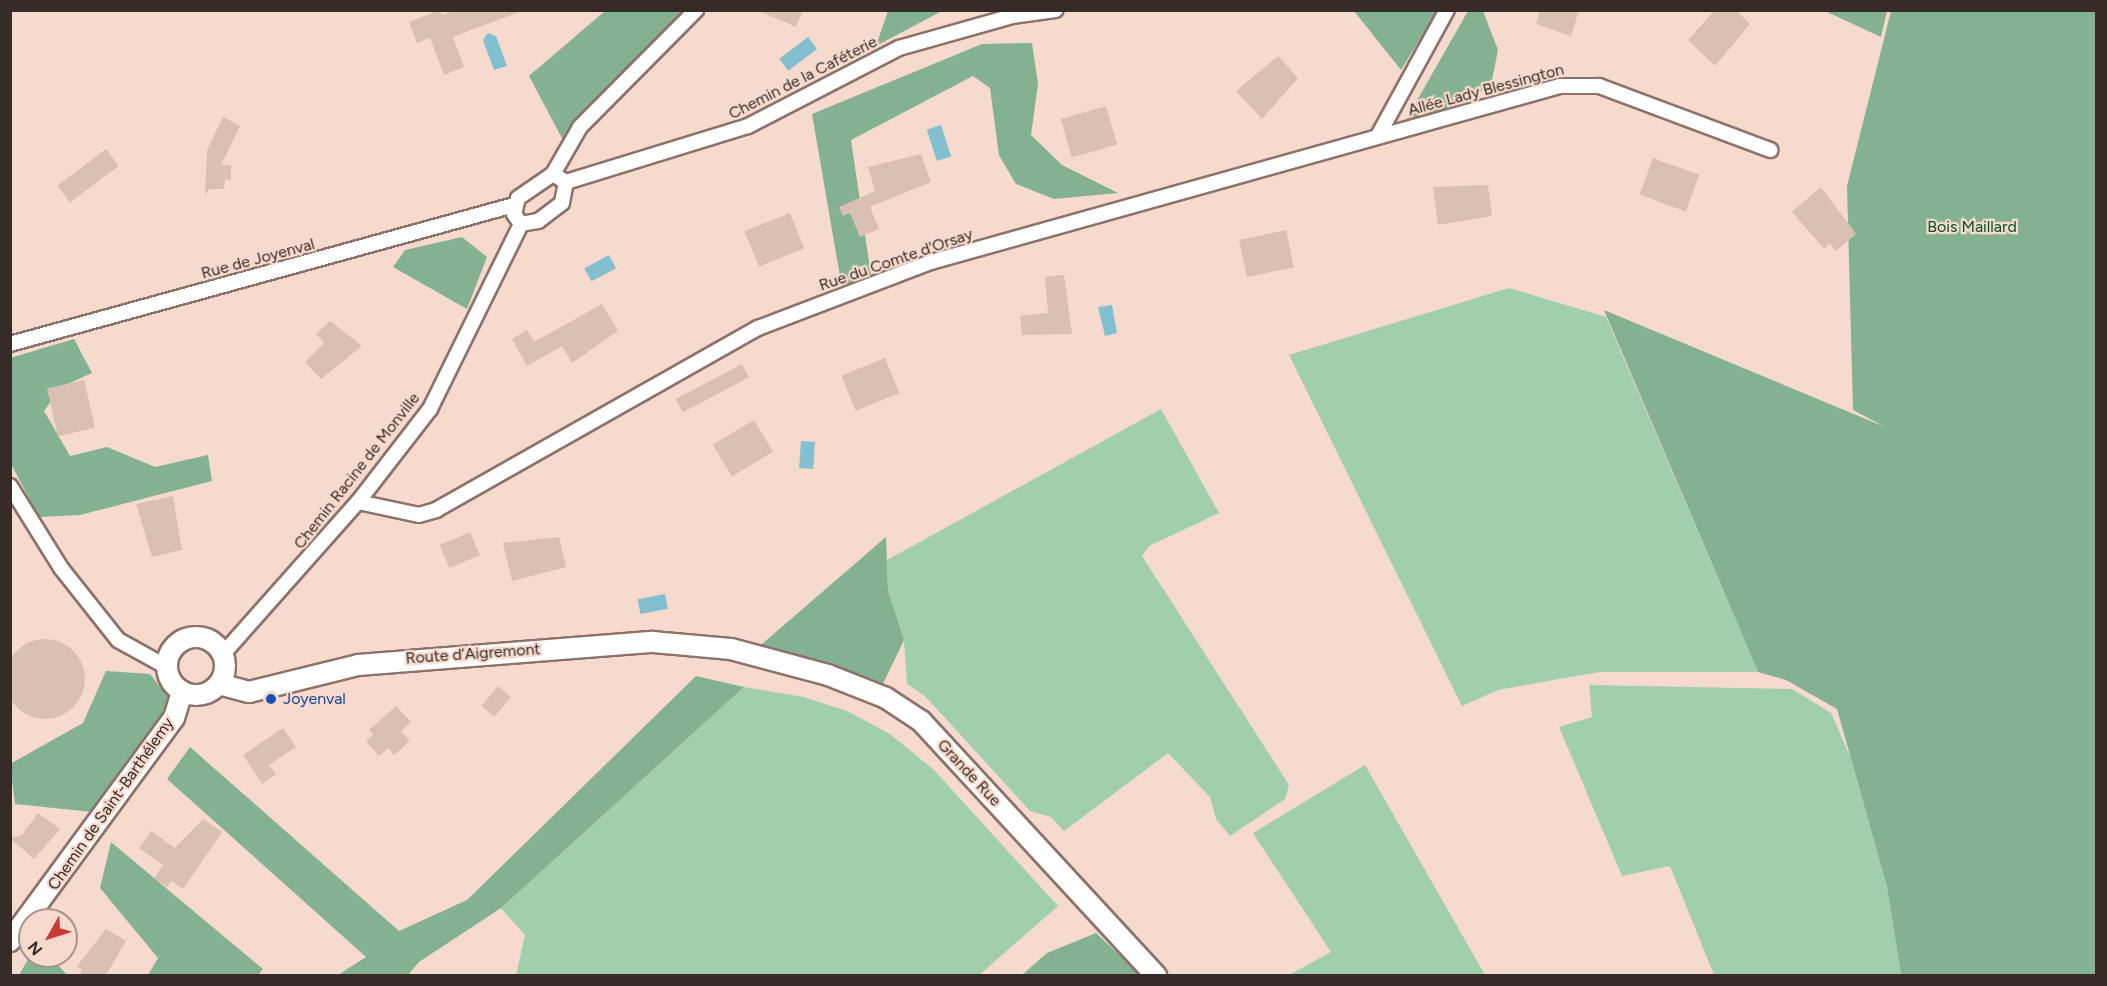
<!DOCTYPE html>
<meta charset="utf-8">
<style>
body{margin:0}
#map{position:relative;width:2107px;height:986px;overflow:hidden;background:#f6dace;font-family:Figtree,sans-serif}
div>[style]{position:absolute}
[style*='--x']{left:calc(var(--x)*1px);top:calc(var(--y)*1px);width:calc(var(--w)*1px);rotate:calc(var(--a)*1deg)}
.green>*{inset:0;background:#a1cfae}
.forest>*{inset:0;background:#84b191}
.water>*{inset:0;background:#82bfcf;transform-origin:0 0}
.building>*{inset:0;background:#dac0b2;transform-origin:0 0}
.round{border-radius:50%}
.roads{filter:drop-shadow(2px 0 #8c7268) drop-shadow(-2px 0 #8c7268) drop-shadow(0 2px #8c7268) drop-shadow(0 -2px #8c7268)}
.street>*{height:14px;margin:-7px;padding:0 7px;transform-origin:7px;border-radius:7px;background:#fff}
.secondary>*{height:20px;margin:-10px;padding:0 10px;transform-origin:10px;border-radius:10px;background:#fff}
.secondary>.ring{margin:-10px;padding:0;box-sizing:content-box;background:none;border:20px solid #fff;border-radius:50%}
.dots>*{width:16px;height:16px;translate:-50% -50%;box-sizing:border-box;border:3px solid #f6dace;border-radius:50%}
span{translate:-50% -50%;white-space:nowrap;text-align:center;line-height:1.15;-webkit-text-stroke:4.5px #f6dace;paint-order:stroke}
.street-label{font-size:16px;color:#362b26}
.park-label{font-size:16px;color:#005129}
.transit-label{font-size:16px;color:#164399}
.left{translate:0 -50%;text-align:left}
.frame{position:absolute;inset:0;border:12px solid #362b26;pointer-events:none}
.north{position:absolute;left:18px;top:908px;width:60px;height:60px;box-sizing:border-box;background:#f6dace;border:2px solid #a9948b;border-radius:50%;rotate:231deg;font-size:16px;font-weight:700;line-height:24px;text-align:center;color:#362b26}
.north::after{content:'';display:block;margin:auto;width:21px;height:27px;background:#c83a36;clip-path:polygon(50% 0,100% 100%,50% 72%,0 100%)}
</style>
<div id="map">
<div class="green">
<div style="clip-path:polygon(1509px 288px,1606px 317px,1758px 672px,1599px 672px,1498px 690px,1462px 706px,1289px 355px)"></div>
<div style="clip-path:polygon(1161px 409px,1219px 513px,1149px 546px,1142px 556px,1289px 785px,1285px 799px,1230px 836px,1216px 819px,1210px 797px,1168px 753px,1064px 831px,1051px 817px,1030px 811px,925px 696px,907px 684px,904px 640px,888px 590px,887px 560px)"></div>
<div style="clip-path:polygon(1589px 685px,1792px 689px,1831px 713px,1850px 756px,1887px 887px,1901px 975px,1714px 975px,1670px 866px,1622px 876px,1559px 727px,1592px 717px)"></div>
<div style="clip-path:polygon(744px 687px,804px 697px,847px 711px,890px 734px,934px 770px,1058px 906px,978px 976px,516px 975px,525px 935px,501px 908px)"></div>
<div style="clip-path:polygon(1365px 765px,1485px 975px,1289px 975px,1331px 952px,1253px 833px)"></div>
</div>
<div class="forest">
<div style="clip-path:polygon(605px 11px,687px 11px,564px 142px,529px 76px)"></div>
<div style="clip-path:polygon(888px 11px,888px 10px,942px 11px,876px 46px)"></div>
<div style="clip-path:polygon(1354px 11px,1437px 11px,1401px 70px)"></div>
<div style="clip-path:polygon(1468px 11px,1483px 11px,1498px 50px,1491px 85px,1450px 110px,1403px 125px)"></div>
<div style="clip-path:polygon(1825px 11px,1887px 11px,1881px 37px)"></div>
<div style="clip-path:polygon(1891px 11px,2096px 11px,2096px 975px,1901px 975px,1887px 887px,1837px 709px,1786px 680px,1758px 672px,1604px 310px,1885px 427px,1853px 410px,1847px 186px)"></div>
<div style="clip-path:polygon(1032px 43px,1038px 84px,1031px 135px,1062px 165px,1118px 193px,1054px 199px,1016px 184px,999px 155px,990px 88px,973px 76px,851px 140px,872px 282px,842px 288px,812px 114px,982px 44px)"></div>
<div style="clip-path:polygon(462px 237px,487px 257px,467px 309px,393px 267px,405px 250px)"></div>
<div style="clip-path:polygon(74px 339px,92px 373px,61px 387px,44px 411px,70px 456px,107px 447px,155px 467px,208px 455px,212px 481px,80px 515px,39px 517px,11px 464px,10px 358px)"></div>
<div style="clip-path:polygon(886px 537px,888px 590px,904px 640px,879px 692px,755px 650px)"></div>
<div style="clip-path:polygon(106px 671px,150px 674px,175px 706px,102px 813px,15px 804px,10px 764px,83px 723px)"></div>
<div style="clip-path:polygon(696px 676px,744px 687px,501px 908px,419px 962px,408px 975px,338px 975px,366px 957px,167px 779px,190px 747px,399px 931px,467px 900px)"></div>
<div style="clip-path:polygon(111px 842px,263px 969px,258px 975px,148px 975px,158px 958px,100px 888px)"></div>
<div style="clip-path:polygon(1096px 933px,1141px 975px,1022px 975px,1047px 953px)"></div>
<div style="clip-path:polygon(30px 956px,50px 956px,67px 975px,19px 975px)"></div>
</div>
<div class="water">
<div style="clip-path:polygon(488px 33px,496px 36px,507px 66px,494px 70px,483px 40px)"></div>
<div style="left:808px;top:37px;width:15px;height:36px;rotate:53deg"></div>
<div style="left:941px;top:125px;width:33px;height:15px;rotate:72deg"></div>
<div style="left:609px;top:255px;width:15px;height:28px;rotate:62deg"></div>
<div style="clip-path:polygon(1112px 305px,1117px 333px,1105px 336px,1098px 307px)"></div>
<div style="left:801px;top:441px;width:14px;height:27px;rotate:4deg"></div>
<div style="left:665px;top:594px;width:15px;height:28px;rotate:79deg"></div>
</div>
<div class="building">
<div style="clip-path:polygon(440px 10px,442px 15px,455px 10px,519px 12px,453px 37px,464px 67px,444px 75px,430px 38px,417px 43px,409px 22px)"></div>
<div style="clip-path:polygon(757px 10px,803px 10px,796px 27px)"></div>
<div style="clip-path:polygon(1540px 10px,1579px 10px,1571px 36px,1536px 24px)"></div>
<div style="clip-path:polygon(1715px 10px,1736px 10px,1750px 24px,1715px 66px,1688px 40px)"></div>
<div style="clip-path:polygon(1278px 56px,1298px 78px,1262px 119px,1236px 91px)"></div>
<div style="left:1106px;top:106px;width:40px;height:47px;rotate:74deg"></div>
<div style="clip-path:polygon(223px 117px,240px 126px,221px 165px,231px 165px,231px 180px,225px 179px,224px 189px,209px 189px,205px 196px,207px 150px)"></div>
<div style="left:106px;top:149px;width:21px;height:61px;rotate:53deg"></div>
<div style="clip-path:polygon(921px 154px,931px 182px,870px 207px,879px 229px,860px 237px,850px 213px,843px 216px,839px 207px,875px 191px,868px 167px)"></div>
<div style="left:1653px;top:158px;width:49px;height:39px;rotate:20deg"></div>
<div style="clip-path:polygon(1488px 185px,1492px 216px,1438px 225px,1433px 187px)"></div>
<div style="clip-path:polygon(1821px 187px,1856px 234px,1836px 251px,1830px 243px,1824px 249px,1792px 212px)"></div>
<div style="left:790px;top:213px;width:38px;height:49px;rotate:68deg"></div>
<div style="left:1286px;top:230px;width:38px;height:48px;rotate:78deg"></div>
<div style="clip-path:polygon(1064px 275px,1072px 334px,1022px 335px,1020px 316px,1048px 313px,1045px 277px)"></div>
<div style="clip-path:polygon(602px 304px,618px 331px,572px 363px,562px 346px,527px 366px,512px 339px,527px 330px,534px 342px)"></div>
<div style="clip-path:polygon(330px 321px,362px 346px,321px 379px,305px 362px,324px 343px,316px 334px)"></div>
<div style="left:885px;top:358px;width:38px;height:47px;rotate:68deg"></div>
<div style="left:742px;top:364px;width:15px;height:75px;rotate:62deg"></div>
<div style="left:84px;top:380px;width:49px;height:38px;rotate:77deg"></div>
<div style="left:754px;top:420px;width:37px;height:48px;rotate:59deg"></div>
<div style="clip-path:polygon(173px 496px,182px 550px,152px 557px,136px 504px)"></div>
<div style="left:470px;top:532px;width:25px;height:33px;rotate:67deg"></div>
<div style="clip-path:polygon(559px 537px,566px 567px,512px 581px,503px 543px)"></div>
<div class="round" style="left:5px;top:639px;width:80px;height:80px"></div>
<div style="left:498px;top:686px;width:17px;height:26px;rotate:40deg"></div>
<div style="clip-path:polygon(396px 706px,411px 722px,401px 731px,410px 741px,394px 755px,388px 748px,379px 756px,366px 741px,373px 734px,369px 730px)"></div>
<div style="clip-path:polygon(283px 728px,296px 747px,269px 765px,276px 774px,262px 784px,243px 755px)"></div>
<div style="clip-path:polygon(38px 813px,60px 829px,34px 859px,10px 838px,22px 835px)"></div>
<div style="clip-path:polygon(203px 819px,222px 832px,183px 889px,172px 881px,167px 887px,154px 878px,163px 865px,139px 848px,151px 831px,175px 848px)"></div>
<div style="clip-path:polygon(106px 929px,126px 941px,106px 975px,79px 975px,82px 970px,77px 966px)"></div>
</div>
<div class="roads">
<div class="street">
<div style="--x:1379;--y:134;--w:141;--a:-61.3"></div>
<div style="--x:553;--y:174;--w:54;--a:-60.1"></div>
<div style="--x:580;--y:127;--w:165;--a:-45.2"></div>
<div style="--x:553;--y:174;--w:15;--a:32"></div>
<div style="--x:566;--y:182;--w:21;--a:101"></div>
<div style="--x:562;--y:203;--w:30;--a:143"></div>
<div style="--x:538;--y:221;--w:17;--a:170"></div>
<div style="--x:521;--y:224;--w:12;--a:-125"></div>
<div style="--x:514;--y:214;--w:16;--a:-76"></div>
<div style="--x:518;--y:198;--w:42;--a:-34.4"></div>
<div style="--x:566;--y:182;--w:190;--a:-17.1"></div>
<div style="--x:748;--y:126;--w:170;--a:-27.3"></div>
<div style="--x:899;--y:48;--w:117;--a:-15.8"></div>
<div style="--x:1012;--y:16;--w:44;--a:-7.8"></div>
<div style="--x:10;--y:344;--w:523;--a:-15.42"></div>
<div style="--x:10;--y:486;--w:97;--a:58.1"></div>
<div style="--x:61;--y:568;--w:92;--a:51.6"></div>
<div style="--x:118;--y:640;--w:56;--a:28.9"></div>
<div style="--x:358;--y:502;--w:62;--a:12"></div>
<div style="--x:419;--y:515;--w:18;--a:-16"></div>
<div style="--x:436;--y:510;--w:370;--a:-29.5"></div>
<div style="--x:758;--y:328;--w:185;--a:-20.9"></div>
<div style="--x:931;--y:262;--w:653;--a:-15.63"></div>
<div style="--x:1560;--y:86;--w:39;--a:0"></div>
<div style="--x:1599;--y:86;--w:183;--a:20.5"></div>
<div style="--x:222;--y:655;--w:205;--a:-48.4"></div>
<div style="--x:358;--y:502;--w:118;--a:-52.3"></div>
<div style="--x:430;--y:409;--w:206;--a:-63.8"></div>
</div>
<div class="secondary">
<div class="ring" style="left:167px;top:637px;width:38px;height:38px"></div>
<div style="--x:219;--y:684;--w:31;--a:15"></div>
<div style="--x:249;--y:692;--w:112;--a:-13.9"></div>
<div style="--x:358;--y:665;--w:296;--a:-4.5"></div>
<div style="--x:653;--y:642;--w:78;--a:5.1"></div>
<div style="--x:731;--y:649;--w:100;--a:15"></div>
<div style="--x:828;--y:675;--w:62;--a:21.6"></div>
<div style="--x:886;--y:698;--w:42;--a:33.3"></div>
<div style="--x:921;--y:721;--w:347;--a:47.3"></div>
<div style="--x:10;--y:941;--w:277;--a:-53.7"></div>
<div style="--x:174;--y:718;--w:28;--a:-73"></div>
</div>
</div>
<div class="dots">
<div style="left:271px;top:699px;background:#1a4fb4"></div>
</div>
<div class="street-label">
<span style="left:803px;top:78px;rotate:-27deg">Chemin de la Caféterie</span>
<span style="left:1486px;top:90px;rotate:-15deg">Allée Lady Blessington</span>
<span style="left:258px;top:259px;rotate:-15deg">Rue de Joyenval</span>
<span style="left:896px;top:260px;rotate:-19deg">Rue du Comte d'Orsay</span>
<span style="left:357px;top:471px;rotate:-52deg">Chemin Racine de Monville</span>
<span style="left:473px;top:654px;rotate:-4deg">Route d’Aigremont</span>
<span style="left:969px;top:773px;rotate:47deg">Grande Rue</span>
<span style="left:111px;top:804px;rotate:-55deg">Chemin de Saint-Barthélemy</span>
</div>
<div class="park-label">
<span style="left:1972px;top:227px">Bois Maillard</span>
</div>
<div class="transit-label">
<span class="left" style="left:283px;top:699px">Joyenval</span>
</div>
<div class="frame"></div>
<div class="north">N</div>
</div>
